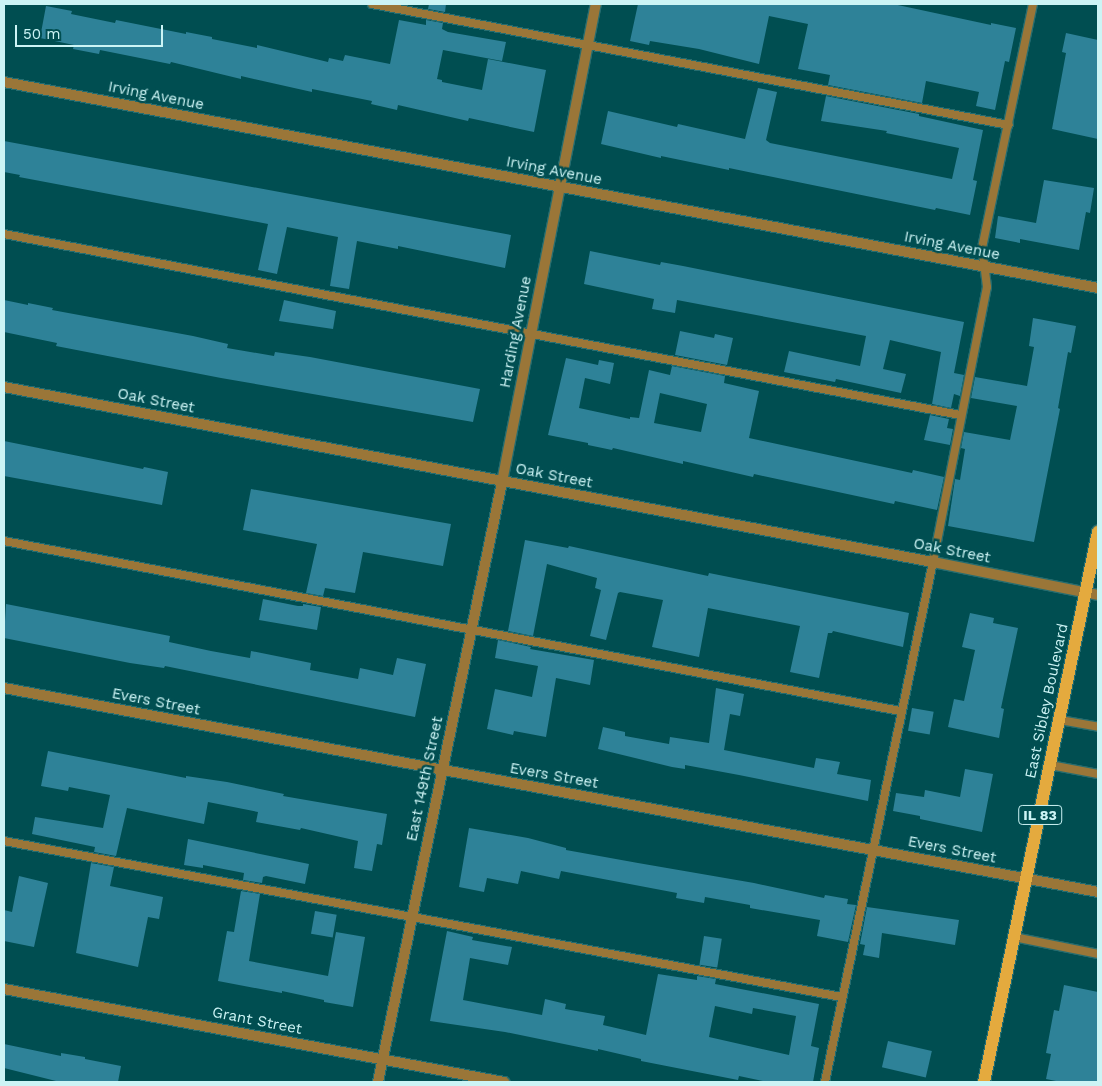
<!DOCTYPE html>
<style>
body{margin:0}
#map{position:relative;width:1102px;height:1086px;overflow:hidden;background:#004e51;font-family:"Work Sans",sans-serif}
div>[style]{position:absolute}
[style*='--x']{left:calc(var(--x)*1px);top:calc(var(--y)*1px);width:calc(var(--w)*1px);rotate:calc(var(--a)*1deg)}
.building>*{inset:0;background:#2e8298;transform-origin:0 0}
.roads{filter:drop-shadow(1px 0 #256c6f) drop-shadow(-1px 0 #256c6f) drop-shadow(0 1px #256c6f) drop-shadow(0 -1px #256c6f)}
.lane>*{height:8px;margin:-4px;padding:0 4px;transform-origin:4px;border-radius:4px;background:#9a7638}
.street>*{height:10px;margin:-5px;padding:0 5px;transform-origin:5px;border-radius:5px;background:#9a7638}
.primary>*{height:12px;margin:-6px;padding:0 6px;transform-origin:6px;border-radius:6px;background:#e4aa3e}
span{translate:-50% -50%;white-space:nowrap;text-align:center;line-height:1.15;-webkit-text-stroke:5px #004e51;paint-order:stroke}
.shield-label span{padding:1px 4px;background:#004e51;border:1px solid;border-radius:4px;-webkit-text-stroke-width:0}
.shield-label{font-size:14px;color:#ccf4f5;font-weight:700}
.street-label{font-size:15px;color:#ccf4f5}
.frame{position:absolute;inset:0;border:5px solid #ccf4f5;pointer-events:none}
.scale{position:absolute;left:15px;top:25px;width:148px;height:22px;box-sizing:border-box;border:2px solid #ccf4f5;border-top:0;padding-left:6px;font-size:15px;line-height:18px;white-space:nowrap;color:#ccf4f5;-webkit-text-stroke:4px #004e51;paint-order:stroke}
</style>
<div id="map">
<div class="building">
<div style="clip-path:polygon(429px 4px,446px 4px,445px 12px,428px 9px)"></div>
<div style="clip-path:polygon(638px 4px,893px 4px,991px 25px,991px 23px,1016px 28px,1009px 62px,1005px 61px,995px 110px,976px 106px,979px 92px,926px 81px,922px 103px,828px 85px,830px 75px,798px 69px,808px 24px,769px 16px,759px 64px,699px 49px,650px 41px,649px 45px,630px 41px)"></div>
<div style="clip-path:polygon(46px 6px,72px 11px,71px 14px,115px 23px,116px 20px,186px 34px,186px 32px,212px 37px,212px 39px,257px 48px,257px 45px,328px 62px,329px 58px,343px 61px,345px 55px,390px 64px,399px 20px,426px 25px,426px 20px,443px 23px,442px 29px,448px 32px,506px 42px,502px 61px,443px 50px,437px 79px,442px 80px,442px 82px,482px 90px,488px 59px,546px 70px,534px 132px,469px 118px,468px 121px,398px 105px,397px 110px,371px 104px,372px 101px,312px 89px,312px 92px,241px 76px,241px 79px,171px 62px,170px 64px,100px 50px,99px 54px,73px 49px,74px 45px,40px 38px)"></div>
<div style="clip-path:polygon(1066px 33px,1098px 40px,1098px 139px,1052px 129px,1066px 53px,1062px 52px)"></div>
<div style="clip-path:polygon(758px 88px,777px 92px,766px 140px,770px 143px,952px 179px,959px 148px,886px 133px,887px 131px,821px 121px,826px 96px,919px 114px,919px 116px,983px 130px,973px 180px,977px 181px,970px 215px,936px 208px,935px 210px,729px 168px,729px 170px,661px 156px,661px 158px,601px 144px,608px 111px,677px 127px,678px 124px,745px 139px)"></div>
<div style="clip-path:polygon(4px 141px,511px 235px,505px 268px,398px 246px,398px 249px,357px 241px,349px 289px,330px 286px,338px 237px,287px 227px,277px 274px,258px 270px,268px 224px,19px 177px,20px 175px,4px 172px)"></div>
<div style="clip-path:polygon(1044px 180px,1094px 188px,1090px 213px,1086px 212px,1079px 250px,1020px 239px,1020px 243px,995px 238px,998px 216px,1036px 223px)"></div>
<div style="clip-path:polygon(590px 251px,660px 265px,661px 262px,683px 266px,964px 322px,954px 373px,964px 375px,960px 396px,954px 394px,951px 408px,932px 404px,941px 352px,890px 340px,883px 369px,906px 374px,901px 393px,836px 379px,835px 382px,784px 372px,789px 351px,860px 366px,866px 336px,677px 300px,675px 313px,652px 309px,654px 299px,584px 284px)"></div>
<div style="clip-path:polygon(4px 300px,28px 305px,28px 303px,53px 308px,52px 310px,193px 336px,228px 344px,227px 348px,274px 356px,275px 352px,310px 357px,480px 389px,473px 422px,221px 378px,56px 346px,57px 343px,4px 332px)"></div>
<div style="clip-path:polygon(284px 300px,336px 311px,333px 329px,279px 321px)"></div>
<div style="clip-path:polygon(1033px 318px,1076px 326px,1071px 353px,1068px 352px,1058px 408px,1060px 409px,1034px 542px,948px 526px,955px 479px,960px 480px,965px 449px,961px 448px,964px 432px,1010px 440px,1017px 406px,971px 398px,975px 377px,1027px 386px,1034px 347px,1029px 346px)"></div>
<div style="clip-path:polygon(680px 331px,714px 338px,715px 334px,733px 338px,727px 365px,675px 355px)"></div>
<div style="clip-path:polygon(evenodd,566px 358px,598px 365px,599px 360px,614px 363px,610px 384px,585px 378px,579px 408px,630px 419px,630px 417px,639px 418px,649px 370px,670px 375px,672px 366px,725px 376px,724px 383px,759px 391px,749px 438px,912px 473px,913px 470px,944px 477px,937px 510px,895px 501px,894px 504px,754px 474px,753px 477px,683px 461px,683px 464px,613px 448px,612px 450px,588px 445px,588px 443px,548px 435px,566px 358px,660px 393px,707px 404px,701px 432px,654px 423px,660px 393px)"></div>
<div style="clip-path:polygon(930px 415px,949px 419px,947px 428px,953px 429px,950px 445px,924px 440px)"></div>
<div style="clip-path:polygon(4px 441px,143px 469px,144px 467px,168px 472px,162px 505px,4px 476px)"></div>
<div style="clip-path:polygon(251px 489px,451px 524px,443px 566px,363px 552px,355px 593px,325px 588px,323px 596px,306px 593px,317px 544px,243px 530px)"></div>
<div style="clip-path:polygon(525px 540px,568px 548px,569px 546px,708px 576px,709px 573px,909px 613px,903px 647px,833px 631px,832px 633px,828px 633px,819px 678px,790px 672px,800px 626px,708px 608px,699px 657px,652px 647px,663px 600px,620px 592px,618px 593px,606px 640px,590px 636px,601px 590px,595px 588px,597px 578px,547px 564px,533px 636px,508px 631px)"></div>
<div style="clip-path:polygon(263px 599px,298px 606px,303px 606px,303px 604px,321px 607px,317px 630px,259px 620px)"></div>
<div style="clip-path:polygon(6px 604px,170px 636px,169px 642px,211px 651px,250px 658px,251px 651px,311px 663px,310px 670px,358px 679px,360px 668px,393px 675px,397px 658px,426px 664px,415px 717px,165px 666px,164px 668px,130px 663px,4px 638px)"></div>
<div style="clip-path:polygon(970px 613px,994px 618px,993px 623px,1018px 628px,1001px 708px,1004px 709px,999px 738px,948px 727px,954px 699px,964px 701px,975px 650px,962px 647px)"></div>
<div style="clip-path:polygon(498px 640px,531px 647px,530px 649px,594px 660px,590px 685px,556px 678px,546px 737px,514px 731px,513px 735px,487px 729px,495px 689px,532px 697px,538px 666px,495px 658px)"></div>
<div style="clip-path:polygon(716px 688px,744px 694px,740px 716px,730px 714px,724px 750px,814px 768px,816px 758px,840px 762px,837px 774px,871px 780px,868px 801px,739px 775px,685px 765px,685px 769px,672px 767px,598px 749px,603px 727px,625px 732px,625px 736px,669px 744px,670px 737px,709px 743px)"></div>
<div style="left:912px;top:708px;width:22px;height:23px;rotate:10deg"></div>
<div style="clip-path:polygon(48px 751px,186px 778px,186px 776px,227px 782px,284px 794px,283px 796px,387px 814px,382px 845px,377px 844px,372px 871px,354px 868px,358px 841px,301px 828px,300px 830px,256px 822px,258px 812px,208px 802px,204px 824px,127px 808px,116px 856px,94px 852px,95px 847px,32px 834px,35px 817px,103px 828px,110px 795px,69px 787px,68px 791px,41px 786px)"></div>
<div style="clip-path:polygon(965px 769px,993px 774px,982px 832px,920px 819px,920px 816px,893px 811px,896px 793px,924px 797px,925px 790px,960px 797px)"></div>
<div style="clip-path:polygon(469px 828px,528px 838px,566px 848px,566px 850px,638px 863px,754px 883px,824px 898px,825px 895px,848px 899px,847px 904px,856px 905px,848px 942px,817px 936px,820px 920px,750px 908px,750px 905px,705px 897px,704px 903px,676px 898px,677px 893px,561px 871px,559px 879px,521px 871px,518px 884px,487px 878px,484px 892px,459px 887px)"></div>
<div style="clip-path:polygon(188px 839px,309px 864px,305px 884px,266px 876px,263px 877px,262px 883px,243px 880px,244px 873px,203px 865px,203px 868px,184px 865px)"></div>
<div style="clip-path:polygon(91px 863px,114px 867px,110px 886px,163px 897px,159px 919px,148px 917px,138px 967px,76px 953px)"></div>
<div style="clip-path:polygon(19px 876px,48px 883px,34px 947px,4px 941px,4px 910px,12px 912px)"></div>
<div style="clip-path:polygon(241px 891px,260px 894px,249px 961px,328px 976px,336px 932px,365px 937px,353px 1007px,324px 1002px,324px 1000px,282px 991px,282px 993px,218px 981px,227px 931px,234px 932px)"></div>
<div style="clip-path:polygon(867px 907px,959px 920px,955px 945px,882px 933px,879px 958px,863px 955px,865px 945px,860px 944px)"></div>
<div style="left:315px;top:911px;width:22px;height:23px;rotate:10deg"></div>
<div style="clip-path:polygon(evenodd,447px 931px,473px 937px,472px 940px,512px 947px,508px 965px,470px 958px,463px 1000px,542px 1015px,545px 999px,566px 1004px,565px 1009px,605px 1016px,603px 1025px,646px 1035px,658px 974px,697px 980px,697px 976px,716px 979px,715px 984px,819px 1004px,811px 1046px,819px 1048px,813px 1082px,768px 1082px,739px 1076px,738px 1080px,641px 1061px,641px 1059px,598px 1049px,598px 1051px,505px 1032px,430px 1021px,447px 931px,715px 1006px,752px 1014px,753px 1008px,796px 1016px,789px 1055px,709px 1037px,715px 1006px)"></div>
<div style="left:704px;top:936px;width:18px;height:29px;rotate:9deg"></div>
<div style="clip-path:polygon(1064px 985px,1098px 992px,1098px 1082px,1061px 1082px,1046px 1079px,1051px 1054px,1046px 1053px,1054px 1010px,1059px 1011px)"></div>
<div style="left:888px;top:1041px;width:45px;height:27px;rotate:13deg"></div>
<div style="clip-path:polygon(4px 1044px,61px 1056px,61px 1053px,85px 1057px,85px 1059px,121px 1066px,118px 1082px,60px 1082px,4px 1068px)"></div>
</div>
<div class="roads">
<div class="lane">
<div style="--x:372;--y:4;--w:648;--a:10.76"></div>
<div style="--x:4;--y:234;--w:973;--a:10.72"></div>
<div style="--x:4;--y:541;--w:912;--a:10.74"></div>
<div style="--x:1060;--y:720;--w:39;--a:10"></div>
<div style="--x:1050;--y:765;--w:49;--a:10.6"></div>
<div style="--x:4;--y:841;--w:852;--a:10.55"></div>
<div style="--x:1014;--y:937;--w:86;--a:11.4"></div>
<div style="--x:825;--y:1082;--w:531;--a:-78.27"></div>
<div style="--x:933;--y:562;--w:280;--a:-78.9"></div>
<div style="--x:987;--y:287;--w:39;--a:-97"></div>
<div style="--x:982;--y:248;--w:249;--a:-78.2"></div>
</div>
<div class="street">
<div style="--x:4;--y:82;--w:1113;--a:10.66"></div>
<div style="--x:4;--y:387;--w:945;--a:10.67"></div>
<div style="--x:933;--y:562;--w:168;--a:11.3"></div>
<div style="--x:4;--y:688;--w:1113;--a:10.56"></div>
<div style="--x:4;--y:989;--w:509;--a:10.54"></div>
<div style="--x:378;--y:1082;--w:613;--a:-78.32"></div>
<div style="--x:502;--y:482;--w:487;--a:-78.9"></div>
</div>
<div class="primary">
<div style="--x:984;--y:1082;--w:562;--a:-78.29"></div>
</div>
</div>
<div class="shield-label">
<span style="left:1040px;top:815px">IL 83</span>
</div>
<div class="street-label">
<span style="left:156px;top:96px;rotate:11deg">Irving Avenue</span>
<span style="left:554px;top:171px;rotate:11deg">Irving Avenue</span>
<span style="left:952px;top:246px;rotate:11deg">Irving Avenue</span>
<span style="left:516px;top:332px;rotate:-79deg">Harding Avenue</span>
<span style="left:156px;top:401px;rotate:11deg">Oak Street</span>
<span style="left:554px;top:476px;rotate:11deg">Oak Street</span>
<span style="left:952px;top:551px;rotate:11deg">Oak Street</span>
<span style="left:1047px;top:701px;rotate:-78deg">East Sibley Boulevard</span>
<span style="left:156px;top:702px;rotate:11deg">Evers Street</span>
<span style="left:554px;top:776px;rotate:10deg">Evers Street</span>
<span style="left:425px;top:779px;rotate:-78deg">East 149th Street</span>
<span style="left:952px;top:850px;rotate:11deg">Evers Street</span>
<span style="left:257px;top:1021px;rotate:11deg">Grant Street</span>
</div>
<div class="frame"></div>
<div class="scale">50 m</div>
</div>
